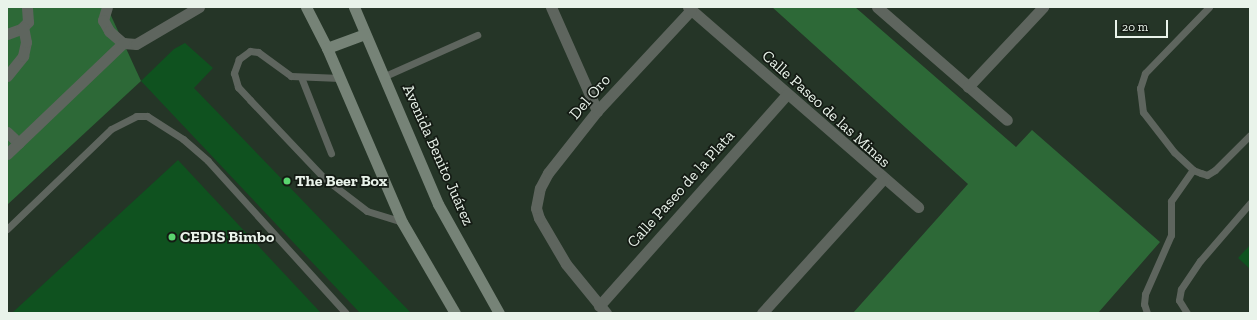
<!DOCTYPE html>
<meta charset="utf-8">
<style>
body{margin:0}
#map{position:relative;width:1257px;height:320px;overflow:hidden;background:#253527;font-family:"Zilla Slab",serif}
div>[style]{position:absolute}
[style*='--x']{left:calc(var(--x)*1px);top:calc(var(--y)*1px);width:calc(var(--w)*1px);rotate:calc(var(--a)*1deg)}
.green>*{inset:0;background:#2d6937}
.building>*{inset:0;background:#0f521f}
.service>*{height:7px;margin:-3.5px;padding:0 3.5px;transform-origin:3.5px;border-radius:3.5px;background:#5e655e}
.minor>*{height:11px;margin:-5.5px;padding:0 5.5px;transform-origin:5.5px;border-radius:5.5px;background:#5e655e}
.tertiary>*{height:11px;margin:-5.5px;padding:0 5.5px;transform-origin:5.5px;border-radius:5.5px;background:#5e655e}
.secondary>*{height:11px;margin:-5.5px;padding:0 5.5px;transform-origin:5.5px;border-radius:5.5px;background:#768377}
.dots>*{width:11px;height:11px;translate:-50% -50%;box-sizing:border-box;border:2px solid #141b14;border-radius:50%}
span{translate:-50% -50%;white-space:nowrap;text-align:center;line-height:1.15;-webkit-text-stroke:3.5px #141b14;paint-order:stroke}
.street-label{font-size:16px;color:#e9f3ea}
.poi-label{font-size:16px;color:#e9f3ea;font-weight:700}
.left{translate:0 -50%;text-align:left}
.frame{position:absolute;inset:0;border:8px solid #e9f3ea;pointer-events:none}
.scale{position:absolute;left:1115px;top:20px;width:53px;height:18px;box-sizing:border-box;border:2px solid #e9f3ea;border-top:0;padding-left:5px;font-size:12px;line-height:14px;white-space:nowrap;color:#e9f3ea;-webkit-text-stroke:3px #141b14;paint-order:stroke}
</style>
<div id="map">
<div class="green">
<div style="clip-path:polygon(7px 7px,107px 7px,141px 81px,7px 205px)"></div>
<div style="clip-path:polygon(772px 7px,855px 7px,1016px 147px,1032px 130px,1160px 242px,1098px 313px,853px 313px,968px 184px)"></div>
</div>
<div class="building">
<div style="clip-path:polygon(185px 43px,213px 68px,194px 88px,411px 313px,360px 313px,141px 81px,174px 49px)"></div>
<div style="clip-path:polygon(178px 160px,321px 313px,12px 313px)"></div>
<div style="clip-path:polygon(1250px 245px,1250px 269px,1238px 258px)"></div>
</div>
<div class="service">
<div style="--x:1209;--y:7;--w:92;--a:134.1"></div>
<div style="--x:1145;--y:73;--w:16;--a:108"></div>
<div style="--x:1140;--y:88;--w:24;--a:83"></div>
<div style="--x:1143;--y:112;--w:51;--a:52.2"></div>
<div style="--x:1174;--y:152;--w:26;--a:43"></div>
<div style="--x:1193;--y:170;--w:9;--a:21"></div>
<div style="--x:1201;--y:173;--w:6;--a:18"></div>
<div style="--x:1207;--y:175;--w:9;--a:-32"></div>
<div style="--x:1215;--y:170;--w:49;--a:-45"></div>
<div style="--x:385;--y:76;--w:101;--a:-24"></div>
<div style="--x:301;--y:77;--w:82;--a:68.5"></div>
<div style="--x:340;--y:78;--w:49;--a:-177.7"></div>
<div style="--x:291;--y:76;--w:41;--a:-144"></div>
<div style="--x:258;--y:52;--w:8;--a:-173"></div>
<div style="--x:250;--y:51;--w:14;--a:144"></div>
<div style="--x:239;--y:59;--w:15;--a:110"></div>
<div style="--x:234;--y:73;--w:15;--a:74"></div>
<div style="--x:238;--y:87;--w:18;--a:47"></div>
<div style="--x:250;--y:100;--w:108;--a:46.5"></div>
<div style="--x:324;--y:178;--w:54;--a:37.5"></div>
<div style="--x:367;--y:211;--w:37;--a:17"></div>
<div style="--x:7;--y:229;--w:144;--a:-43.9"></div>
<div style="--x:111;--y:129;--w:28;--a:-27"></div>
<div style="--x:136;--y:116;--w:11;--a:0"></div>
<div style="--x:147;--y:116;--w:43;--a:32.6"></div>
<div style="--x:183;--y:139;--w:33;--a:41"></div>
<div style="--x:208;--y:161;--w:205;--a:47.8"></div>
<div style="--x:1147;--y:313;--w:9;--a:-108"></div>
<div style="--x:1144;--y:304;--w:10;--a:-84"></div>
<div style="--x:1145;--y:294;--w:64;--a:-66.2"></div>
<div style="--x:1171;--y:235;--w:34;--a:-90"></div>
<div style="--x:1171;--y:201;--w:38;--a:-55"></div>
<div style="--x:1187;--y:313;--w:15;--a:-122"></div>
<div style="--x:1179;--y:300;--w:11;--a:-80"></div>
<div style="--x:1181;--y:289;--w:34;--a:-56"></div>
<div style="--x:1200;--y:261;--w:77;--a:-49.2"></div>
</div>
<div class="minor">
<div style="--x:551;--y:7;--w:114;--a:66.1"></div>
<div style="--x:688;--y:7;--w:305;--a:41"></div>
<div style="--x:877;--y:7;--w:172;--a:41"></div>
<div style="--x:7;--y:34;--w:15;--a:-20"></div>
<div style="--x:21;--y:29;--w:10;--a:-45"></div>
<div style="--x:28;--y:22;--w:15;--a:-94"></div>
<div style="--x:7;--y:76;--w:26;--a:-51"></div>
<div style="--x:23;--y:56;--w:14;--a:-78"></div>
<div style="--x:26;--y:42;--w:15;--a:-101"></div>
<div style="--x:968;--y:87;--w:110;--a:-46.8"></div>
<div style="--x:7;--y:132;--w:16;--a:43"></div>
<div style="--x:599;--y:306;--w:283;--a:-48.4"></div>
<div style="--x:606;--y:313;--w:63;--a:-129.2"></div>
<div style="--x:566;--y:264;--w:53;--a:-120.4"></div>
<div style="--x:539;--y:218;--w:10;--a:-107"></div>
<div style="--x:536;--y:208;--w:20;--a:-79"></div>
<div style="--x:540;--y:188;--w:17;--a:-62"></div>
<div style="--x:548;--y:173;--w:79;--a:-51.7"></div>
<div style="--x:597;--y:111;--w:138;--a:-47.1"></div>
<div style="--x:762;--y:313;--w:181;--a:-47.9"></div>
</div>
<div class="tertiary">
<div style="--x:107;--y:7;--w:14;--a:107"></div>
<div style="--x:103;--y:20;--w:13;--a:61"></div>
<div style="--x:109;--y:31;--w:18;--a:41"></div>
<div style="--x:123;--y:43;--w:13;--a:4"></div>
<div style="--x:136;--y:44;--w:73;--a:-30.4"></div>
<div style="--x:7;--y:154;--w:161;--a:-43.7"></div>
</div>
<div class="secondary">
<div style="--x:306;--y:7;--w:46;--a:62.9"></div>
<div style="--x:327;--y:48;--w:189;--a:66.7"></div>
<div style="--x:402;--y:222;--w:105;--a:59.8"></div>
<div style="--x:354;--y:7;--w:214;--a:66.9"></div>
<div style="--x:438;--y:204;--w:125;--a:60.8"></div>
<div style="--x:327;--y:48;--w:40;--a:-20.2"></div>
</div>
<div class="dots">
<div style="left:287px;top:181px;background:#5ad56f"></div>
<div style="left:172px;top:237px;background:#5ad56f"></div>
</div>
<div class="street-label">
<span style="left:590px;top:97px;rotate:-49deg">Del Oro</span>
<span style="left:826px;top:109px;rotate:42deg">Calle Paseo de las Minas</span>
<span style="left:438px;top:155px;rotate:66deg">Avenida Benito Juárez</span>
<span style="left:681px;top:189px;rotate:-48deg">Calle Paseo de la Plata</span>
</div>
<div class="poi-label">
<span class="left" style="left:295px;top:181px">The Beer Box</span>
<span class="left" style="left:180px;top:237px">CEDIS Bimbo</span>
</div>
<div class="frame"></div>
<div class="scale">20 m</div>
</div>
